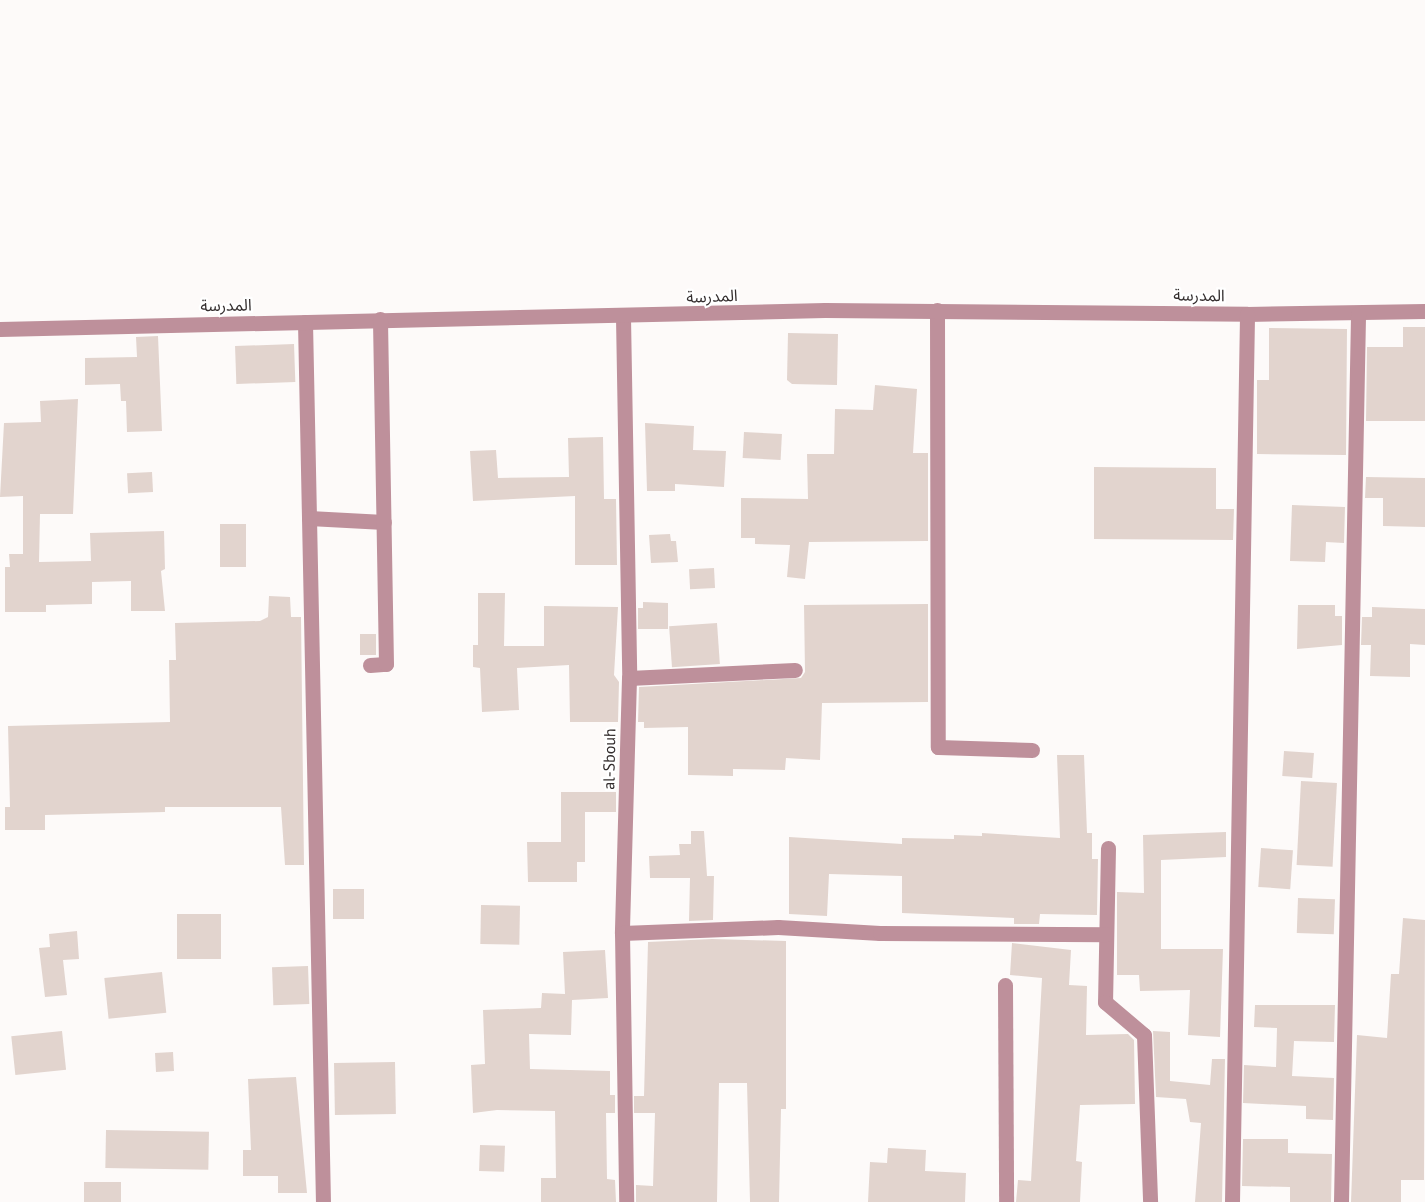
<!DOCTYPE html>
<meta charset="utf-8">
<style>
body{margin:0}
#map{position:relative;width:1425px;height:1202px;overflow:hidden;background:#fdfaf9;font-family:"PT Sans","Noto Sans Arabic",sans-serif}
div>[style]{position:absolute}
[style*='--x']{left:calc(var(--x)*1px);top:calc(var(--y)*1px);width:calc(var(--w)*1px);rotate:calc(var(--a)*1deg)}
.building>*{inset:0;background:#e2d4ce;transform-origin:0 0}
.minor>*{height:15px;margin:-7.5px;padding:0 7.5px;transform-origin:7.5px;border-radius:7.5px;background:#be909b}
span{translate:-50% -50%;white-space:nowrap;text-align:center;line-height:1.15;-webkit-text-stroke:4.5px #fff;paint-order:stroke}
.street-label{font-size:16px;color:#332d2d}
</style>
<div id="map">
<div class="building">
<div style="clip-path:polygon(1403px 327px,1425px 327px,1425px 421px,1366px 421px,1367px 347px,1403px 347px)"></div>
<div style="clip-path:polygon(1269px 328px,1347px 329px,1346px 455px,1257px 454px,1257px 380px,1269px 380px)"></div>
<div style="clip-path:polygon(788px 333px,838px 334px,837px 385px,792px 384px,787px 380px)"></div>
<div style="clip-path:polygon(158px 336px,162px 431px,127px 432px,126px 401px,121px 401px,120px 384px,85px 385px,85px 358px,137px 357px,136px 337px)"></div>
<div style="left:294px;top:344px;width:38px;height:59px;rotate:88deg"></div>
<div style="clip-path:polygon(875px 385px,917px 389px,913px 453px,928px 453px,928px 541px,809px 542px,805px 579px,787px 577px,790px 545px,755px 544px,755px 538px,741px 538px,741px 498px,808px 499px,807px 454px,834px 454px,835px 409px,873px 410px)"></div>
<div style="clip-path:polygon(78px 399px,73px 514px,40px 514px,39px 562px,91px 561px,90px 533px,164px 531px,165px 569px,161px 571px,165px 611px,131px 611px,131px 581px,92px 582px,92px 604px,46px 605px,46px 612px,5px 612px,5px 567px,10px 567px,9px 554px,23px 554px,23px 496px,0 497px,4px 423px,41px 422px,40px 401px)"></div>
<div style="clip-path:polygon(645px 423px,694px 426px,693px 450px,726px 451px,724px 487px,675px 484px,675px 491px,647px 491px)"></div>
<div style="left:744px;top:432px;width:38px;height:26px;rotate:3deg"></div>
<div style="clip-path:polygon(603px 437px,604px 499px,616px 499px,617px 565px,575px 565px,575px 496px,473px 501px,470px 451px,496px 450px,498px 478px,569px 477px,568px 438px)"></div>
<div style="clip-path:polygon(1094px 467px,1216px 468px,1216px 509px,1234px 509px,1233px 540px,1094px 539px)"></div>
<div style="left:152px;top:472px;width:20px;height:25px;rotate:87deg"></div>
<div style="clip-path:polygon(1366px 477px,1425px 478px,1425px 527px,1383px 526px,1383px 498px,1365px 498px)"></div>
<div style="clip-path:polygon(1292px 505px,1345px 507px,1344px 543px,1326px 542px,1325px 562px,1290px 561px)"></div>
<div style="left:220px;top:524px;width:26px;height:43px"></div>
<div style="clip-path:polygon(670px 534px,671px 541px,676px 541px,678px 562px,651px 563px,649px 535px)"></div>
<div style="left:714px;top:568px;width:20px;height:25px;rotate:87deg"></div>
<div style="clip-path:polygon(478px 593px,505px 593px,504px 646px,544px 646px,544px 606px,618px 607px,614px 675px,619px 682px,618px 722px,570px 722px,569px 665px,517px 668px,519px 710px,482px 712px,480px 668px,473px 667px,473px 645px,478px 645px)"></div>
<div style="clip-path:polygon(269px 596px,290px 597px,291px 617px,301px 617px,304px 865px,285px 865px,281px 807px,165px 807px,165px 812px,45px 815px,45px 830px,5px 830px,5px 807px,10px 807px,8px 726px,170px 722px,169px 660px,176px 660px,175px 623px,260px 621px,268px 617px)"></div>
<div style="clip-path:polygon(643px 602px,668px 603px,668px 629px,638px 629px,638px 608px,643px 608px)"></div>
<div style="clip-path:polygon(928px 604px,928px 702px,822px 703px,820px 760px,786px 758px,785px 770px,733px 769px,733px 776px,688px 775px,688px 727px,644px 728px,644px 722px,638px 722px,639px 687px,801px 678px,805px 672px,804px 605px)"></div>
<div style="clip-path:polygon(1298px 605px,1335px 605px,1335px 616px,1342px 616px,1342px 645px,1297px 649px)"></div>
<div style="clip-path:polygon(1372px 607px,1425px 609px,1425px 645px,1410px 644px,1410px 677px,1370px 676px,1371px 645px,1361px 645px,1362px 617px,1372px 617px)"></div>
<div style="left:717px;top:623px;width:41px;height:48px;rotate:86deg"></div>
<div style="left:376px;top:634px;width:21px;height:16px;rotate:90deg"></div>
<div style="left:1284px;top:751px;width:30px;height:25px;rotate:4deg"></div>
<div style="clip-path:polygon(1057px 755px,1084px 755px,1087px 833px,1092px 833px,1092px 859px,1098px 859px,1097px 915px,1040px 914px,1039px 924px,1014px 924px,1014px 918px,902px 913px,902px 876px,829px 874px,827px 916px,789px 914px,789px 837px,902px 844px,902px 838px,954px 839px,954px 835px,982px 836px,982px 833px,1060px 838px)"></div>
<div style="left:1301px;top:781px;width:36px;height:84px;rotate:3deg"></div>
<div style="clip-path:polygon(561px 792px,616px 792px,616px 812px,585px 812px,585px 862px,577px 862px,577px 882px,528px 882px,527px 842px,561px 842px)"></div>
<div style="clip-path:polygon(691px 831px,704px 831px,707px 876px,714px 876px,713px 920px,689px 921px,690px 878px,650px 878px,649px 856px,680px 855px,679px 844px,691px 844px)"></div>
<div style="clip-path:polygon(1226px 832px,1226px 857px,1161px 860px,1161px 949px,1223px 949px,1220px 1037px,1188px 1035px,1190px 990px,1140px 991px,1139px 975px,1117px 975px,1117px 892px,1144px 893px,1143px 835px)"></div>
<div style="left:1261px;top:848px;width:32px;height:39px;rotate:4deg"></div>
<div style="left:333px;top:889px;width:31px;height:30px"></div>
<div style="left:1298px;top:898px;width:37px;height:35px;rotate:2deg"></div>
<div style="left:481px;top:905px;width:39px;height:39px;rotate:1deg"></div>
<div style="left:177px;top:914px;width:44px;height:45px"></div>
<div style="clip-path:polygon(1403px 918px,1425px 920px,1424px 1180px,1401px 1180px,1401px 1202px,1351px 1202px,1357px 1035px,1387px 1038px,1391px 974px,1399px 974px)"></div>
<div style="clip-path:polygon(77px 931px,79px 959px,63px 960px,67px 995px,45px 997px,39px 948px,50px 947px,49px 934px)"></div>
<div style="clip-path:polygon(712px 939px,786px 941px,786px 1109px,781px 1109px,779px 1202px,750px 1202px,747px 1083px,719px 1083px,717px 1202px,636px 1202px,636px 1185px,653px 1186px,655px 1113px,634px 1113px,634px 1096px,644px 1096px,648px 942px)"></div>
<div style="clip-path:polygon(1012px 943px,1071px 950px,1069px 985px,1087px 986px,1086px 1035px,1128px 1034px,1134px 1040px,1135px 1104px,1080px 1105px,1076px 1161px,1082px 1162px,1080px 1202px,1016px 1202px,1018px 1180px,1031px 1181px,1042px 978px,1010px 975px)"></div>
<div style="clip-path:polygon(605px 950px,608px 998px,572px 1000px,571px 1035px,529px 1034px,530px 1069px,610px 1071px,610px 1095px,615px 1095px,615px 1113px,606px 1113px,607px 1179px,615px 1180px,616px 1202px,541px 1202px,541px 1178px,556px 1178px,555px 1111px,497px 1110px,473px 1113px,471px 1065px,485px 1064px,483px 1010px,541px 1008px,542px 993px,565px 994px,563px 952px)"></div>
<div style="left:308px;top:966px;width:38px;height:36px;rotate:88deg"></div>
<div style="left:162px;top:972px;width:41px;height:58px;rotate:84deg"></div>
<div style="clip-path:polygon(1255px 1005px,1335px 1005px,1334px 1042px,1294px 1041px,1292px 1076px,1334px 1078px,1333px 1120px,1306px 1119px,1306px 1106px,1243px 1103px,1244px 1065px,1276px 1067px,1277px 1028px,1254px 1027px)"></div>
<div style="left:62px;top:1031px;width:39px;height:51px;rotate:84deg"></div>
<div style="clip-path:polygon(1153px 1031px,1170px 1032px,1170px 1081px,1210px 1085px,1212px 1059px,1225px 1059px,1222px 1202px,1195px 1202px,1201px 1123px,1190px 1122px,1186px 1099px,1156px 1097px)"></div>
<div style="left:173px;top:1052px;width:19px;height:18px;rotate:87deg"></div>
<div style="left:395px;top:1062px;width:52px;height:61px;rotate:89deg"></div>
<div style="clip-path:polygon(296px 1077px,307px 1193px,278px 1193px,278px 1176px,243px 1176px,243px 1150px,251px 1150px,248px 1079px)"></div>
<div style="left:106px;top:1130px;width:103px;height:38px;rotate:1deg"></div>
<div style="clip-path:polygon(1243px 1139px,1288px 1139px,1288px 1153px,1332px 1154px,1331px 1202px,1290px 1202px,1290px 1187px,1242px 1186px)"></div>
<div style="left:480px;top:1145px;width:25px;height:26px;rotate:2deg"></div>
<div style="clip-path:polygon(888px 1148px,926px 1150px,925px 1171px,966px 1173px,965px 1202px,868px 1202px,870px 1162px,887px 1163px)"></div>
<div style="left:84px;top:1182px;width:37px;height:20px"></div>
</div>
<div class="minor">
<div style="--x:937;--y:310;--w:437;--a:89.9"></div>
<div style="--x:938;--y:747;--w:94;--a:1.8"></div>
<div style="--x:623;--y:317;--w:361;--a:89"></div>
<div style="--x:629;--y:678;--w:255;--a:91.6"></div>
<div style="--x:622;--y:933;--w:269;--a:89.1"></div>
<div style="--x:305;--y:322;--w:880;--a:88.83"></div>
<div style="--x:0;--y:329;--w:825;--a:-1.32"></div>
<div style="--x:825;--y:310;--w:422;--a:0.5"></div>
<div style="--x:1247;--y:314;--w:178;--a:-1"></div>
<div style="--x:309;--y:518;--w:75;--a:3.1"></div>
<div style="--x:370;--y:665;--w:16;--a:-4"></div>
<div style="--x:386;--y:664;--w:345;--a:-91"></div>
<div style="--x:629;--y:678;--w:166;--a:-2.8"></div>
<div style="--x:1108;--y:848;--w:154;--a:91.1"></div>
<div style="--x:1105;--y:1002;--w:51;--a:40.2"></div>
<div style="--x:1144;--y:1035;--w:167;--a:87.9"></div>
<div style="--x:622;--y:933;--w:156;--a:-2.2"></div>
<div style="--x:778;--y:927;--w:102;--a:3.4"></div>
<div style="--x:880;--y:933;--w:226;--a:0.3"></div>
<div style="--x:1005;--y:985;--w:217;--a:89.7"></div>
<div style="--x:1232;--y:1202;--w:888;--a:-89.03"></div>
<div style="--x:1341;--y:1202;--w:889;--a:-88.9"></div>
</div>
<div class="street-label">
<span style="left:1199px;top:295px;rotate:1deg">المدرسة</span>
<span style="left:712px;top:296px;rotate:-2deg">المدرسة</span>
<span style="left:226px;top:305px;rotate:-1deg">المدرسة</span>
<span style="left:609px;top:759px;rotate:-89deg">al-Sbouh</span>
</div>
</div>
